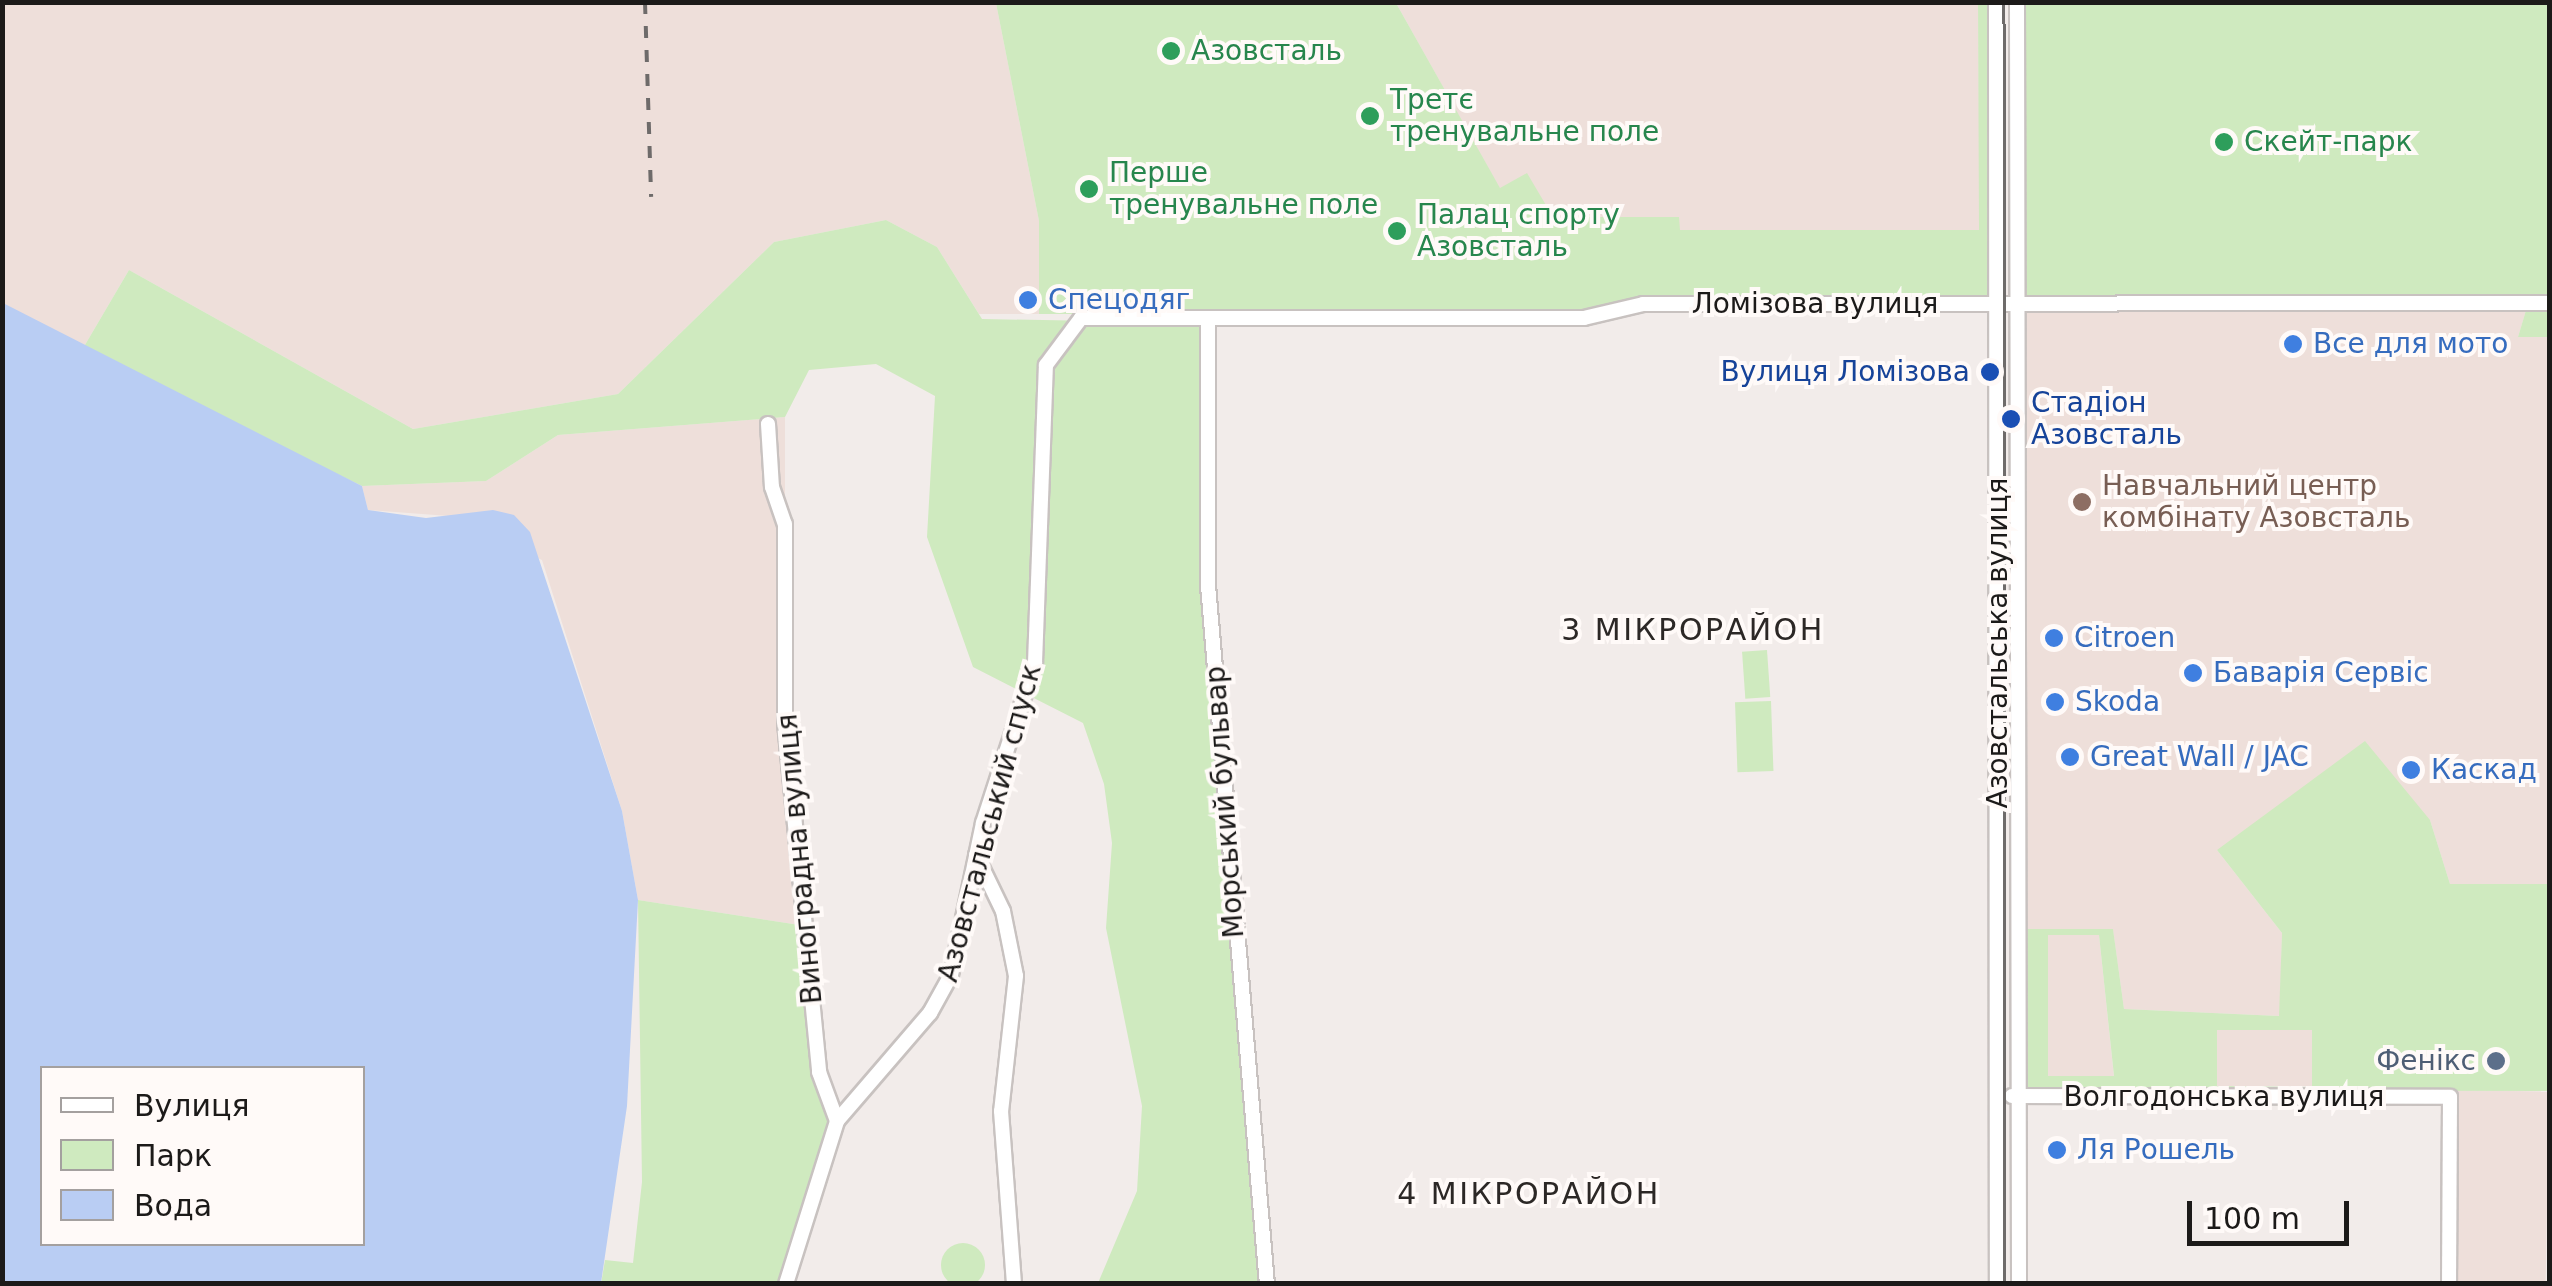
<!DOCTYPE html>
<meta charset="utf-8">
<style>
body{margin:0}
#map{position:relative;width:2552px;height:1286px;overflow:hidden;background:#f2ecea;font-family:"DejaVu Sans",sans-serif}
div>[style]{position:absolute}
[style*='--x']{left:calc(var(--x)*1px);top:calc(var(--y)*1px);width:calc(var(--w)*1px);rotate:calc(var(--a)*1deg)}
.built>*{inset:0;background:#eedfda;transform-origin:0 0}
.green>*{inset:0;background:#cfeabf;transform-origin:0 0}
.round{border-radius:50%}
.water>*{inset:0;background:#b9cdf3}
.roads{filter:drop-shadow(2px 0 #c8c2c0) drop-shadow(-2px 0 #c8c2c0) drop-shadow(0 2px #c8c2c0) drop-shadow(0 -2px #c8c2c0)}
.minor>*{height:14px;margin:-7px;padding:0 7px;transform-origin:7px;border-radius:7px;background:#fff}
.tram>*{height:2.5px;margin:-1.25px;padding:0 1.25px;transform-origin:1.25px;border-radius:1.25px;background:#6e6b6a}
.rail>*{height:4px;margin-top:-2px;transform-origin:0;background:repeating-linear-gradient(90deg,#6e6b6a 0 12px,transparent 0 24px)}
.dots>*{width:28px;height:28px;translate:-50% -50%;box-sizing:border-box;border:5px solid #fffaf8;border-radius:50%}
span{translate:-50% -50%;white-space:nowrap;text-align:center;line-height:1.15;-webkit-text-stroke:8px #fffaf8;paint-order:stroke}
.leisure-label{font-size:28px;color:#27864d}
.left{translate:0 -50%;text-align:left}
.shop-label{font-size:28px;color:#366cbe}
.street-label{font-size:28px;color:#1c1a19}
.transit-label{font-size:28px;color:#164399}
.right{translate:-100% -50%;text-align:right}
.education-label{font-size:28px;color:#785e54}
.service-label{font-size:28px;color:#4e5e75}
.neighbourhood-label{font-size:30px;color:#2c2826;letter-spacing:2.5px}
.frame{position:absolute;inset:0;border:5px solid #1c1a19;pointer-events:none}
.legend{position:absolute;left:40px;top:1066px;width:325px;height:180px;box-sizing:border-box;background:#fffaf8;border:2px solid #a4a09f;margin:0;padding:12px 18px;list-style:none;font-size:30px;color:#1c1a19}
.legend li{display:flex;align-items:center;gap:20px;height:50px}
.legend b{width:50px;border:2px solid #a4a09f}
.scale{position:absolute;left:2187px;top:1201px;width:162px;height:45px;box-sizing:border-box;border:5px solid #1c1a19;border-top:0;padding-left:12px;font-size:30px;line-height:35px;white-space:nowrap;color:#1c1a19;-webkit-text-stroke:8px #fffaf8;paint-order:stroke}
</style>
<div id="map">
<div class="built">
<div style="clip-path:polygon(3px 3px,996px 3px,1039px 221px,1039px 314px,979px 314px,937px 247px,886px 220px,774px 242px,618px 394px,413px 429px,129px 270px,82px 350px,3px 303px)"></div>
<div style="clip-path:polygon(1396px 3px,1978px 3px,1980px 230px,1679px 230px,1678px 217px,1553px 217px,1500px 189px)"></div>
<div style="clip-path:polygon(2527px 307px,2518px 337px,2550px 337px,2549px 884px,2450px 884px,2430px 820px,2217px 850px,2282px 933px,2280px 1016px,2124px 1009px,2113px 930px,2025px 929px,2025px 308px)"></div>
<div style="clip-path:polygon(785px 417px,785px 723px,806px 926px,638px 900px,622px 811px,542px 560px,449px 516px,368px 510px,362px 486px,486px 481px,558px 435px)"></div>
<div style="clip-path:polygon(2048px 934px,2099px 935px,2114px 1077px,2048px 1077px)"></div>
<div style="left:2216px;top:1030px;width:96px;height:56px"></div>
<div style="left:2456px;top:1090px;width:93px;height:194px;rotate:1deg"></div>
</div>
<div class="green">
<div style="clip-path:polygon(996px 3px,1396px 3px,1500px 188px,1527px 173px,1553px 217px,1679px 217px,1680px 230px,1979px 230px,1978px 3px,1990px 3px,1992px 299px,1581px 313px,1039px 314px,1039px 221px)"></div>
<div style="left:2023px;top:3px;width:526px;height:297px"></div>
<div style="clip-path:polygon(886px 220px,937px 247px,982px 319px,1203px 323px,1202px 587px,1263px 1283px,1098px 1283px,1137px 1191px,1142px 1106px,1106px 928px,1112px 843px,1104px 784px,1083px 723px,973px 667px,927px 537px,935px 396px,876px 364px,809px 370px,785px 417px,558px 435px,486px 481px,362px 486px,82px 350px,129px 270px,413px 429px,618px 394px,774px 242px)"></div>
<div style="clip-path:polygon(2527px 307px,2549px 307px,2549px 337px,2518px 337px)"></div>
<div style="left:1767px;top:650px;width:47px;height:25px;rotate:86deg"></div>
<div style="left:1771px;top:701px;width:70px;height:36px;rotate:88deg"></div>
<div style="clip-path:polygon(evenodd,2365px 741px,2430px 820px,2450px 884px,2549px 884px,2549px 1091px,2026px 1090px,2025px 929px,2113px 929px,2124px 1009px,2279px 1016px,2282px 933px,2217px 850px,2365px 741px,2048px 935px,2099px 935px,2114px 1076px,2048px 1076px,2048px 935px,2365px 741px,2217px 1030px,2312px 1030px,2312px 1087px,2217px 1086px,2217px 1030px)"></div>
<div style="clip-path:polygon(638px 900px,806px 926px,819px 1072px,837px 1121px,789px 1283px,601px 1284px,605px 1260px,633px 1263px,642px 1182px)"></div>
<div class="round" style="left:941px;top:1243px;width:44px;height:44px"></div>
</div>
<div class="water">
<div style="clip-path:polygon(evenodd,3px 303px,362px 486px,368px 510px,426px 518px,493px 510px,514px 515px,530px 532px,622px 811px,638px 900px,627px 1106px,601px 1283px,3px 1283px,3px 303px,42px 1068px,362px 1068px,362px 1244px,42px 1244px,42px 1068px)"></div>
</div>
<div class="roads">
<div class="minor">
<div style="--x:1996;--y:2;--w:1282;--a:89.96"></div>
<div style="--x:2017;--y:2;--w:1282;--a:89.91"></div>
<div style="--x:1208;--y:318;--w:267;--a:90"></div>
<div style="--x:1208;--y:585;--w:701;--a:85.18"></div>
<div style="--x:768;--y:424;--w:63;--a:86.4"></div>
<div style="--x:772;--y:487;--w:39;--a:71"></div>
<div style="--x:785;--y:524;--w:199;--a:90"></div>
<div style="--x:785;--y:723;--w:351;--a:84.4"></div>
<div style="--x:819;--y:1072;--w:52;--a:69.8"></div>
<div style="--x:976;--y:855;--w:62;--a:64.3"></div>
<div style="--x:1003;--y:911;--w:66;--a:78.7"></div>
<div style="--x:1016;--y:976;--w:136;--a:96.3"></div>
<div style="--x:1001;--y:1111;--w:173;--a:85.7"></div>
<div style="--x:2012;--y:1096;--w:438;--a:0.1"></div>
<div style="--x:2450;--y:1097;--w:187;--a:90.3"></div>
<div style="--x:786;--y:1284;--w:171;--a:-72.6"></div>
<div style="--x:837;--y:1121;--w:143;--a:-49.3"></div>
<div style="--x:930;--y:1013;--w:43;--a:-61.1"></div>
<div style="--x:951;--y:975;--w:155;--a:-78.1"></div>
<div style="--x:983;--y:823;--w:168;--a:-72"></div>
<div style="--x:1035;--y:663;--w:298;--a:-87.9"></div>
<div style="--x:1046;--y:365;--w:59;--a:-53.3"></div>
<div style="--x:1081;--y:318;--w:503;--a:0"></div>
<div style="--x:1584;--y:318;--w:61;--a:-13.3"></div>
<div style="--x:1643;--y:304;--w:907;--a:-0.06"></div>
</div>
</div>
<div class="tram">
<div style="--x:2004;--y:2;--w:1282;--a:89.96"></div>
</div>
<div class="rail">
<div style="--x:645;--y:2;--w:195;--a:88.2"></div>
</div>
<div class="dots">
<div style="left:1171px;top:51px;background:#2e9e5b"></div>
<div style="left:1370px;top:116px;background:#2e9e5b"></div>
<div style="left:2224px;top:142px;background:#2e9e5b"></div>
<div style="left:1089px;top:189px;background:#2e9e5b"></div>
<div style="left:1397px;top:231px;background:#2e9e5b"></div>
<div style="left:1028px;top:300px;background:#3f7fe0"></div>
<div style="left:2293px;top:344px;background:#3f7fe0"></div>
<div style="left:1990px;top:372px;background:#1a4fb4"></div>
<div style="left:2011px;top:419px;background:#1a4fb4"></div>
<div style="left:2082px;top:502px;background:#8d6e63"></div>
<div style="left:2054px;top:638px;background:#3f7fe0"></div>
<div style="left:2193px;top:673px;background:#3f7fe0"></div>
<div style="left:2055px;top:702px;background:#3f7fe0"></div>
<div style="left:2070px;top:757px;background:#3f7fe0"></div>
<div style="left:2411px;top:770px;background:#3f7fe0"></div>
<div style="left:2496px;top:1061px;background:#5c6f8a"></div>
<div style="left:2057px;top:1150px;background:#3f7fe0"></div>
</div>
<div class="leisure-label">
<span class="left" style="left:1191px;top:51px">Азовсталь</span>
<span class="left" style="left:1390px;top:116px">Третє<br>тренувальне поле</span>
<span class="left" style="left:2244px;top:142px">Скейт-парк</span>
<span class="left" style="left:1109px;top:189px">Перше<br>тренувальне поле</span>
<span class="left" style="left:1417px;top:231px">Палац спорту<br>Азовсталь</span>
</div>
<div class="shop-label">
<span class="left" style="left:1048px;top:300px">Спецодяг</span>
<span class="left" style="left:2313px;top:344px">Все для мото</span>
<span class="left" style="left:2074px;top:638px">Citroen</span>
<span class="left" style="left:2213px;top:673px">Баварія Сервіс</span>
<span class="left" style="left:2075px;top:702px">Skoda</span>
<span class="left" style="left:2090px;top:757px">Great Wall / JAC</span>
<span class="left" style="left:2431px;top:770px">Каскад</span>
<span class="left" style="left:2077px;top:1150px">Ля Рошель</span>
</div>
<div class="street-label">
<span style="left:1815px;top:304px">Ломізова вулиця</span>
<span style="left:1998px;top:643px;rotate:-90deg">Азовстальська вулиця</span>
<span style="left:1225px;top:802px;rotate:-94deg">Морський бульвар</span>
<span style="left:990px;top:823px;rotate:-75deg">Азовстальський спуск</span>
<span style="left:800px;top:859px;rotate:-95deg">Виноградна вулиця</span>
<span style="left:2224px;top:1097px">Волгодонська вулиця</span>
</div>
<div class="transit-label">
<span class="right" style="left:1970px;top:372px">Вулиця Ломізова</span>
<span class="left" style="left:2031px;top:419px">Стадіон<br>Азовсталь</span>
</div>
<div class="education-label">
<span class="left" style="left:2102px;top:502px">Навчальний центр<br>комбінату Азовсталь</span>
</div>
<div class="service-label">
<span class="right" style="left:2476px;top:1061px">Фенікс</span>
</div>
<div class="neighbourhood-label">
<span style="left:1693px;top:630px">3 МІКРОРАЙОН</span>
<span style="left:1529px;top:1194px">4 МІКРОРАЙОН</span>
</div>
<div class="frame"></div>
<ul class="legend">
<li><b style="height:12px;background:#fff"></b>Вулиця</li>
<li><b style="height:28px;background:#cfeabf"></b>Парк</li>
<li><b style="height:28px;background:#b9cdf3"></b>Вода</li>
</ul>
<div class="scale">100 m</div>
</div>
